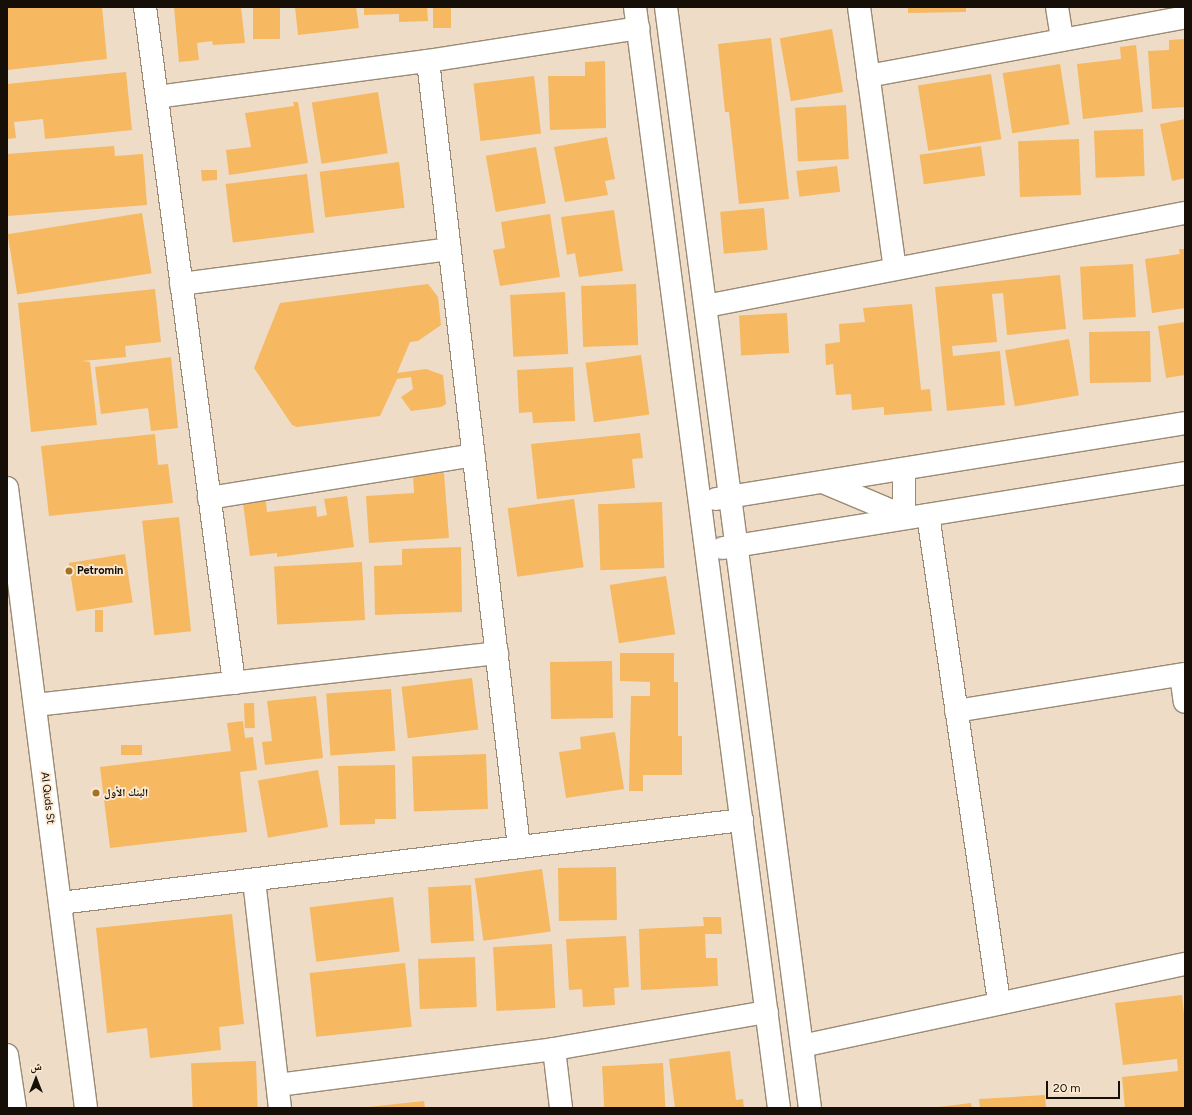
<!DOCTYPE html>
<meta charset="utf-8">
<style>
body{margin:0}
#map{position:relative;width:1192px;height:1115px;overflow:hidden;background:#eedcc6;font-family:Figtree,"Noto Naskh Arabic",sans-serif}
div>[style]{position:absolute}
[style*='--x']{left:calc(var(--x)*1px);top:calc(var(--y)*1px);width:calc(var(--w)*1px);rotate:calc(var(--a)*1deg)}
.building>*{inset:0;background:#f6b861;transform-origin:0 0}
.roads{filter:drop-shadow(1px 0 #9a8a75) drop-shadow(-1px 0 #9a8a75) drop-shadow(0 1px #9a8a75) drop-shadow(0 -1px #9a8a75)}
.minor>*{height:22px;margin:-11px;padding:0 11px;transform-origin:11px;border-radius:11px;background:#fff}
.major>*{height:22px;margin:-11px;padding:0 11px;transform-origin:11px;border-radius:11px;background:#fff}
.dots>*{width:11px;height:11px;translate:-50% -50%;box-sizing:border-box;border:2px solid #fcead3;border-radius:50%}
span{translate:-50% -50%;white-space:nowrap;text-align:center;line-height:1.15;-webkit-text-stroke:3.5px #fcead3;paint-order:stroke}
.poi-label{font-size:11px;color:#150f07;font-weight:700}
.left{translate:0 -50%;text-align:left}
.street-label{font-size:11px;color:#150f07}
.frame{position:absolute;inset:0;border:8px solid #150f07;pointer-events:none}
.north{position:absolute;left:16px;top:1059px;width:40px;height:40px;-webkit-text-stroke:3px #fcead3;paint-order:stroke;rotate:0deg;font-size:11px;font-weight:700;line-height:16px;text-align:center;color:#150f07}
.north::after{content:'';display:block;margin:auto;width:14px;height:18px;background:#150f07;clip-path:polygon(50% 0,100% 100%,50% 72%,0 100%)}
.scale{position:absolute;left:1046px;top:1081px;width:74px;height:18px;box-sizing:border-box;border:2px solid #150f07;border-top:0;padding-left:5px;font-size:12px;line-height:14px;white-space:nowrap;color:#150f07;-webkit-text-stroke:3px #fcead3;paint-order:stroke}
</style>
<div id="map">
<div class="building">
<div style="clip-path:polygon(7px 7px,102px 7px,107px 59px,7px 70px)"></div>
<div style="clip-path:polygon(174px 7px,241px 7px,245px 43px,213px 45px,212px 41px,197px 43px,199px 60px,179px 62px)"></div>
<div style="left:253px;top:7px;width:27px;height:32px"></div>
<div style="clip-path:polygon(295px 7px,356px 7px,359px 28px,298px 35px)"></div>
<div style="clip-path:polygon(364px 7px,427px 7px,428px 21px,399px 22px,399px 14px,364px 15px)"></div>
<div style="left:433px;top:7px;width:18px;height:21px"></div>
<div style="clip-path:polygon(908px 7px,966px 7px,966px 12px,908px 13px)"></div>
<div style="left:832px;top:29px;width:64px;height:53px;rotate:80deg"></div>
<div style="clip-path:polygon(771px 38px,789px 199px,739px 204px,729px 112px,725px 112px,718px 44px)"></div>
<div style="clip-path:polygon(1185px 39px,1185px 107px,1152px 109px,1148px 51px,1169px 50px,1169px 40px)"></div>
<div style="clip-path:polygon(1136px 45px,1143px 112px,1083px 119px,1077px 64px,1121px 59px,1120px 47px)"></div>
<div style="clip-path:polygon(605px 61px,606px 128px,550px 130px,548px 76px,585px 76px,585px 62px)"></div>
<div style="left:1060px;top:64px;width:61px;height:58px;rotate:81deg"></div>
<div style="clip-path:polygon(126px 72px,132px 130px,45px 139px,43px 119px,14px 122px,16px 138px,7px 139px,7px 84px)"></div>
<div style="left:991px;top:74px;width:66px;height:74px;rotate:81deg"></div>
<div style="left:534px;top:76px;width:58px;height:61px;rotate:83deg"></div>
<div style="left:378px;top:92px;width:62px;height:67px;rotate:81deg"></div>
<div style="clip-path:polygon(293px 102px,298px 102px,308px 163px,229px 175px,226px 150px,251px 147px,245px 113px,294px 106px)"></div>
<div style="left:846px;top:105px;width:54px;height:51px;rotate:87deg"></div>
<div style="clip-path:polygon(1185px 119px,1185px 178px,1172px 181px,1160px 124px)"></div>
<div style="left:1143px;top:129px;width:47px;height:49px;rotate:88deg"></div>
<div style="clip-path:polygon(607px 137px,615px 179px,605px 181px,608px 195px,565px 202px,554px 147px)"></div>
<div style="left:1079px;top:139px;width:56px;height:61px;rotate:88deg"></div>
<div style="clip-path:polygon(114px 146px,115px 156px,143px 154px,147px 205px,7px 216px,7px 154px)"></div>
<div style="left:981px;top:146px;width:30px;height:62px;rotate:82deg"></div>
<div style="left:536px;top:147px;width:57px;height:51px;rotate:80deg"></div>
<div style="left:399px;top:162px;width:46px;height:80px;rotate:83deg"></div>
<div style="left:837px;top:166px;width:26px;height:41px;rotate:83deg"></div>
<div style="clip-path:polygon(201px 170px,217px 170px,217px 180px,202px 181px)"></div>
<div style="left:307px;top:174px;width:59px;height:82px;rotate:83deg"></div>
<div style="left:764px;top:208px;width:42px;height:44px;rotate:85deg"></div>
<div style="clip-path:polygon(614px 210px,623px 271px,579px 277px,575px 253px,567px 255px,561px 217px)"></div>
<div style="left:142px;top:213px;width:61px;height:136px;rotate:81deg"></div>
<div style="clip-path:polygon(550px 214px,560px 277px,500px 286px,493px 250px,505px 248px,501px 222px)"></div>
<div style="clip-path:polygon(1179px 249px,1185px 249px,1185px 308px,1152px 313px,1145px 259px,1180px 254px)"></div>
<div style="left:1133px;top:264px;width:53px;height:53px;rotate:87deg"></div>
<div style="clip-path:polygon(1060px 275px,1066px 329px,1007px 335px,1003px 293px,992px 294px,997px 342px,952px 346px,953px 356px,1000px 351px,1005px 405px,947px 411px,935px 287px)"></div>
<div style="clip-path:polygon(428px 284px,438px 297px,441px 325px,418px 341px,410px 342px,397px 373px,426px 369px,443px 375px,446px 404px,441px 407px,411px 411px,401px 397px,413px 389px,411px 377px,397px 379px,380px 416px,297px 427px,292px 425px,254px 368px,280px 303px)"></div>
<div style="left:636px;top:284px;width:61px;height:55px;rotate:88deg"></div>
<div style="clip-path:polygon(155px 289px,161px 342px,125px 346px,126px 357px,82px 361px,90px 362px,97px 425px,31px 432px,18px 303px)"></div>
<div style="left:565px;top:292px;width:62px;height:55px;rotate:87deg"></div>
<div style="clip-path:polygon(912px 304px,921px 390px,930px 389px,932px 411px,884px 415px,884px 407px,852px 410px,851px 394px,836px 395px,833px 364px,826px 365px,825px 344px,840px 342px,839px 324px,865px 322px,863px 308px)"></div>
<div style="left:787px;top:313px;width:40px;height:48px;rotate:87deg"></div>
<div style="clip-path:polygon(1185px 322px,1185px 375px,1166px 378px,1158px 326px)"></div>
<div style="left:1150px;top:331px;width:51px;height:61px;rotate:89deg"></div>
<div style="left:1069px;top:339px;width:57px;height:65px;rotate:80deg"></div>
<div style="left:641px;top:355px;width:60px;height:56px;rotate:82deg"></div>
<div style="clip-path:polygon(171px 357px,178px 428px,151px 431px,148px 408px,101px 414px,95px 367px)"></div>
<div style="clip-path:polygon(573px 367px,575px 421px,533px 423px,532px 412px,519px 413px,517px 370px)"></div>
<div style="clip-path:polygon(640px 433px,643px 458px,632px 459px,635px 488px,537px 499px,531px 444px)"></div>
<div style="clip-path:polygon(155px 434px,158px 465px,168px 464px,173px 503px,49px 516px,41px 446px)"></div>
<div style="clip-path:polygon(444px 473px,449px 538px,369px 543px,366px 496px,414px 493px,413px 475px)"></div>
<div style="clip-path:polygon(265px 492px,267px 512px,316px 506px,317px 517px,327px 515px,324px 499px,347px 496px,354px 547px,277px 557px,277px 553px,250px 556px,242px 495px)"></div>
<div style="left:574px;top:499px;width:69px;height:67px;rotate:82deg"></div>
<div style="left:662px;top:502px;width:66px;height:64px;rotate:88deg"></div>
<div style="left:179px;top:517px;width:115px;height:37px;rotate:84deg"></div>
<div style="clip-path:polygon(461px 547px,462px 612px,375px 615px,374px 566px,402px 565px,402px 549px)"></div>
<div style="left:125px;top:554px;width:49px;height:57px;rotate:81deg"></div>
<div style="left:362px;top:562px;width:58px;height:88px;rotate:87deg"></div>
<div style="left:666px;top:576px;width:59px;height:57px;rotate:81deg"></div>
<div style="left:95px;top:610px;width:8px;height:22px"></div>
<div style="clip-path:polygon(620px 653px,674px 653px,674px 682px,678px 682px,678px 736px,682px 736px,682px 775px,643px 775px,643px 791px,629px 791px,631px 696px,650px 696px,650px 682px,620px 681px)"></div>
<div style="left:612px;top:661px;width:57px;height:62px;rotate:89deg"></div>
<div style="left:472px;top:678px;width:52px;height:71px;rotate:83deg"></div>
<div style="left:391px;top:689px;width:62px;height:65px;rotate:86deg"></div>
<div style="clip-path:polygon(316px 696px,323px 758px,265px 765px,262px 742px,272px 741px,267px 701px)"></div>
<div style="left:254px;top:703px;width:25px;height:10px;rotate:88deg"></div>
<div style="clip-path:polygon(243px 721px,245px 738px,253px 737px,257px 770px,240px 772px,247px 832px,110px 848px,100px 767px,231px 751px,227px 723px)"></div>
<div style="clip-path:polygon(615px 732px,624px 789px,566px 798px,559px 752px,581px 749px,580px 737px)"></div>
<div style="left:121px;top:745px;width:21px;height:10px"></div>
<div style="left:486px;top:754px;width:55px;height:74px;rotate:88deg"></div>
<div style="clip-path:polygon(395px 765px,396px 819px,375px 819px,375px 824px,340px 825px,338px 766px)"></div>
<div style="left:318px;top:770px;width:58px;height:61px;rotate:80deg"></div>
<div style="left:616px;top:867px;width:53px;height:58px;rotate:89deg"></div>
<div style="left:542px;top:869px;width:63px;height:68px;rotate:82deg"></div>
<div style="left:471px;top:885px;width:56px;height:43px;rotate:87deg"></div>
<div style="left:393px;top:897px;width:55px;height:84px;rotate:83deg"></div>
<div style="clip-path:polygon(232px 914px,244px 1024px,219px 1027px,221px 1050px,150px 1058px,147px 1028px,107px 1033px,96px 928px)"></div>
<div style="clip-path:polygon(703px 917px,721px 917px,722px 934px,705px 934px,706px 958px,717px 958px,718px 986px,641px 990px,639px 929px,704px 926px)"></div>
<div style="clip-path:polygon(626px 936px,629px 987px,614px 988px,615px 1005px,583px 1007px,582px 989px,569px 990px,566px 939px)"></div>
<div style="left:552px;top:944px;width:64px;height:59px;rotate:87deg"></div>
<div style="left:475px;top:957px;width:50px;height:57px;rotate:88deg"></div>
<div style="left:405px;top:963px;width:64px;height:96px;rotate:84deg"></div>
<div style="clip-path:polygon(1182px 995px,1185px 1024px,1185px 1108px,1125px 1108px,1122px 1077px,1178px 1071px,1177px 1059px,1123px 1065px,1115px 1003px)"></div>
<div style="clip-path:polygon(730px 1051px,736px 1100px,743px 1099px,744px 1108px,675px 1108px,669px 1059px)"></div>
<div style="left:256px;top:1061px;width:47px;height:65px;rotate:88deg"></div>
<div style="left:663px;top:1063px;width:45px;height:61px;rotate:87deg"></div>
<div style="clip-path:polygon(1045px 1095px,1046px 1108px,980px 1108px,979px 1099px)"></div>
<div style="clip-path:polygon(424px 1101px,425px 1108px,369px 1108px,369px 1107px)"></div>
<div style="clip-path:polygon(971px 1103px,972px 1108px,939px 1108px,939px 1107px)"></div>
</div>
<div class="roads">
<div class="minor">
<div style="--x:145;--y:7;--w:682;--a:82.5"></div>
<div style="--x:635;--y:7;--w:1110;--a:82.55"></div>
<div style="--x:666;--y:7;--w:1110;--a:82.55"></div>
<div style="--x:859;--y:7;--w:264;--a:82.2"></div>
<div style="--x:1057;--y:7;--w:33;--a:81"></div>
<div style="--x:428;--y:61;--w:791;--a:83.4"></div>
<div style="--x:868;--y:76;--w:322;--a:-10.5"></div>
<div style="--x:157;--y:97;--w:273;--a:-7.6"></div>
<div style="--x:428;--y:61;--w:213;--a:-8.9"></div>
<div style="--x:181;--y:284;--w:271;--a:-7.4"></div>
<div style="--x:706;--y:306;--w:488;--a:-11"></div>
<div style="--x:823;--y:482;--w:88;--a:22.8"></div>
<div style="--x:904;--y:516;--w:47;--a:-90"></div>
<div style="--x:7;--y:488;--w:625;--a:82.74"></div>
<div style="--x:209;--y:498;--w:268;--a:-9.2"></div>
<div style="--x:716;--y:499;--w:475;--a:-9.2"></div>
<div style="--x:928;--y:515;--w:492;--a:81.7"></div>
<div style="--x:723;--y:548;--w:468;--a:-9.2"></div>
<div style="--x:1181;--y:675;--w:27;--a:82"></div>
<div style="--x:35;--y:705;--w:465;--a:-6.4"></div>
<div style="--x:956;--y:711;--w:232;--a:-9.2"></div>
<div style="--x:254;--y:880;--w:229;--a:83.5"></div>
<div style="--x:60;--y:903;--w:687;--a:-6.94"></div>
<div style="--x:802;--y:1046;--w:392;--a:-12.1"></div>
<div style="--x:554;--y:1049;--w:59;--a:83.2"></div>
<div style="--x:278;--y:1085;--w:278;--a:-7.4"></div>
<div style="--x:554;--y:1049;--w:216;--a:-9.9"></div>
</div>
<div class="major">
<div style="--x:7;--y:1055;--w:54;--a:81.4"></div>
</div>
</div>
<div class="dots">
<div style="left:69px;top:571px;background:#a37227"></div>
<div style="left:96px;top:793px;background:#a37227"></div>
</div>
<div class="poi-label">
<span class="left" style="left:77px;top:571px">Petromin</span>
<span class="left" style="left:104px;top:793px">البنك الأول</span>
</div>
<div class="street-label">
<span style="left:47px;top:798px;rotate:83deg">Al Quds St</span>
</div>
<div class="frame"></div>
<div class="north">ش</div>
<div class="scale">20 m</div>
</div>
